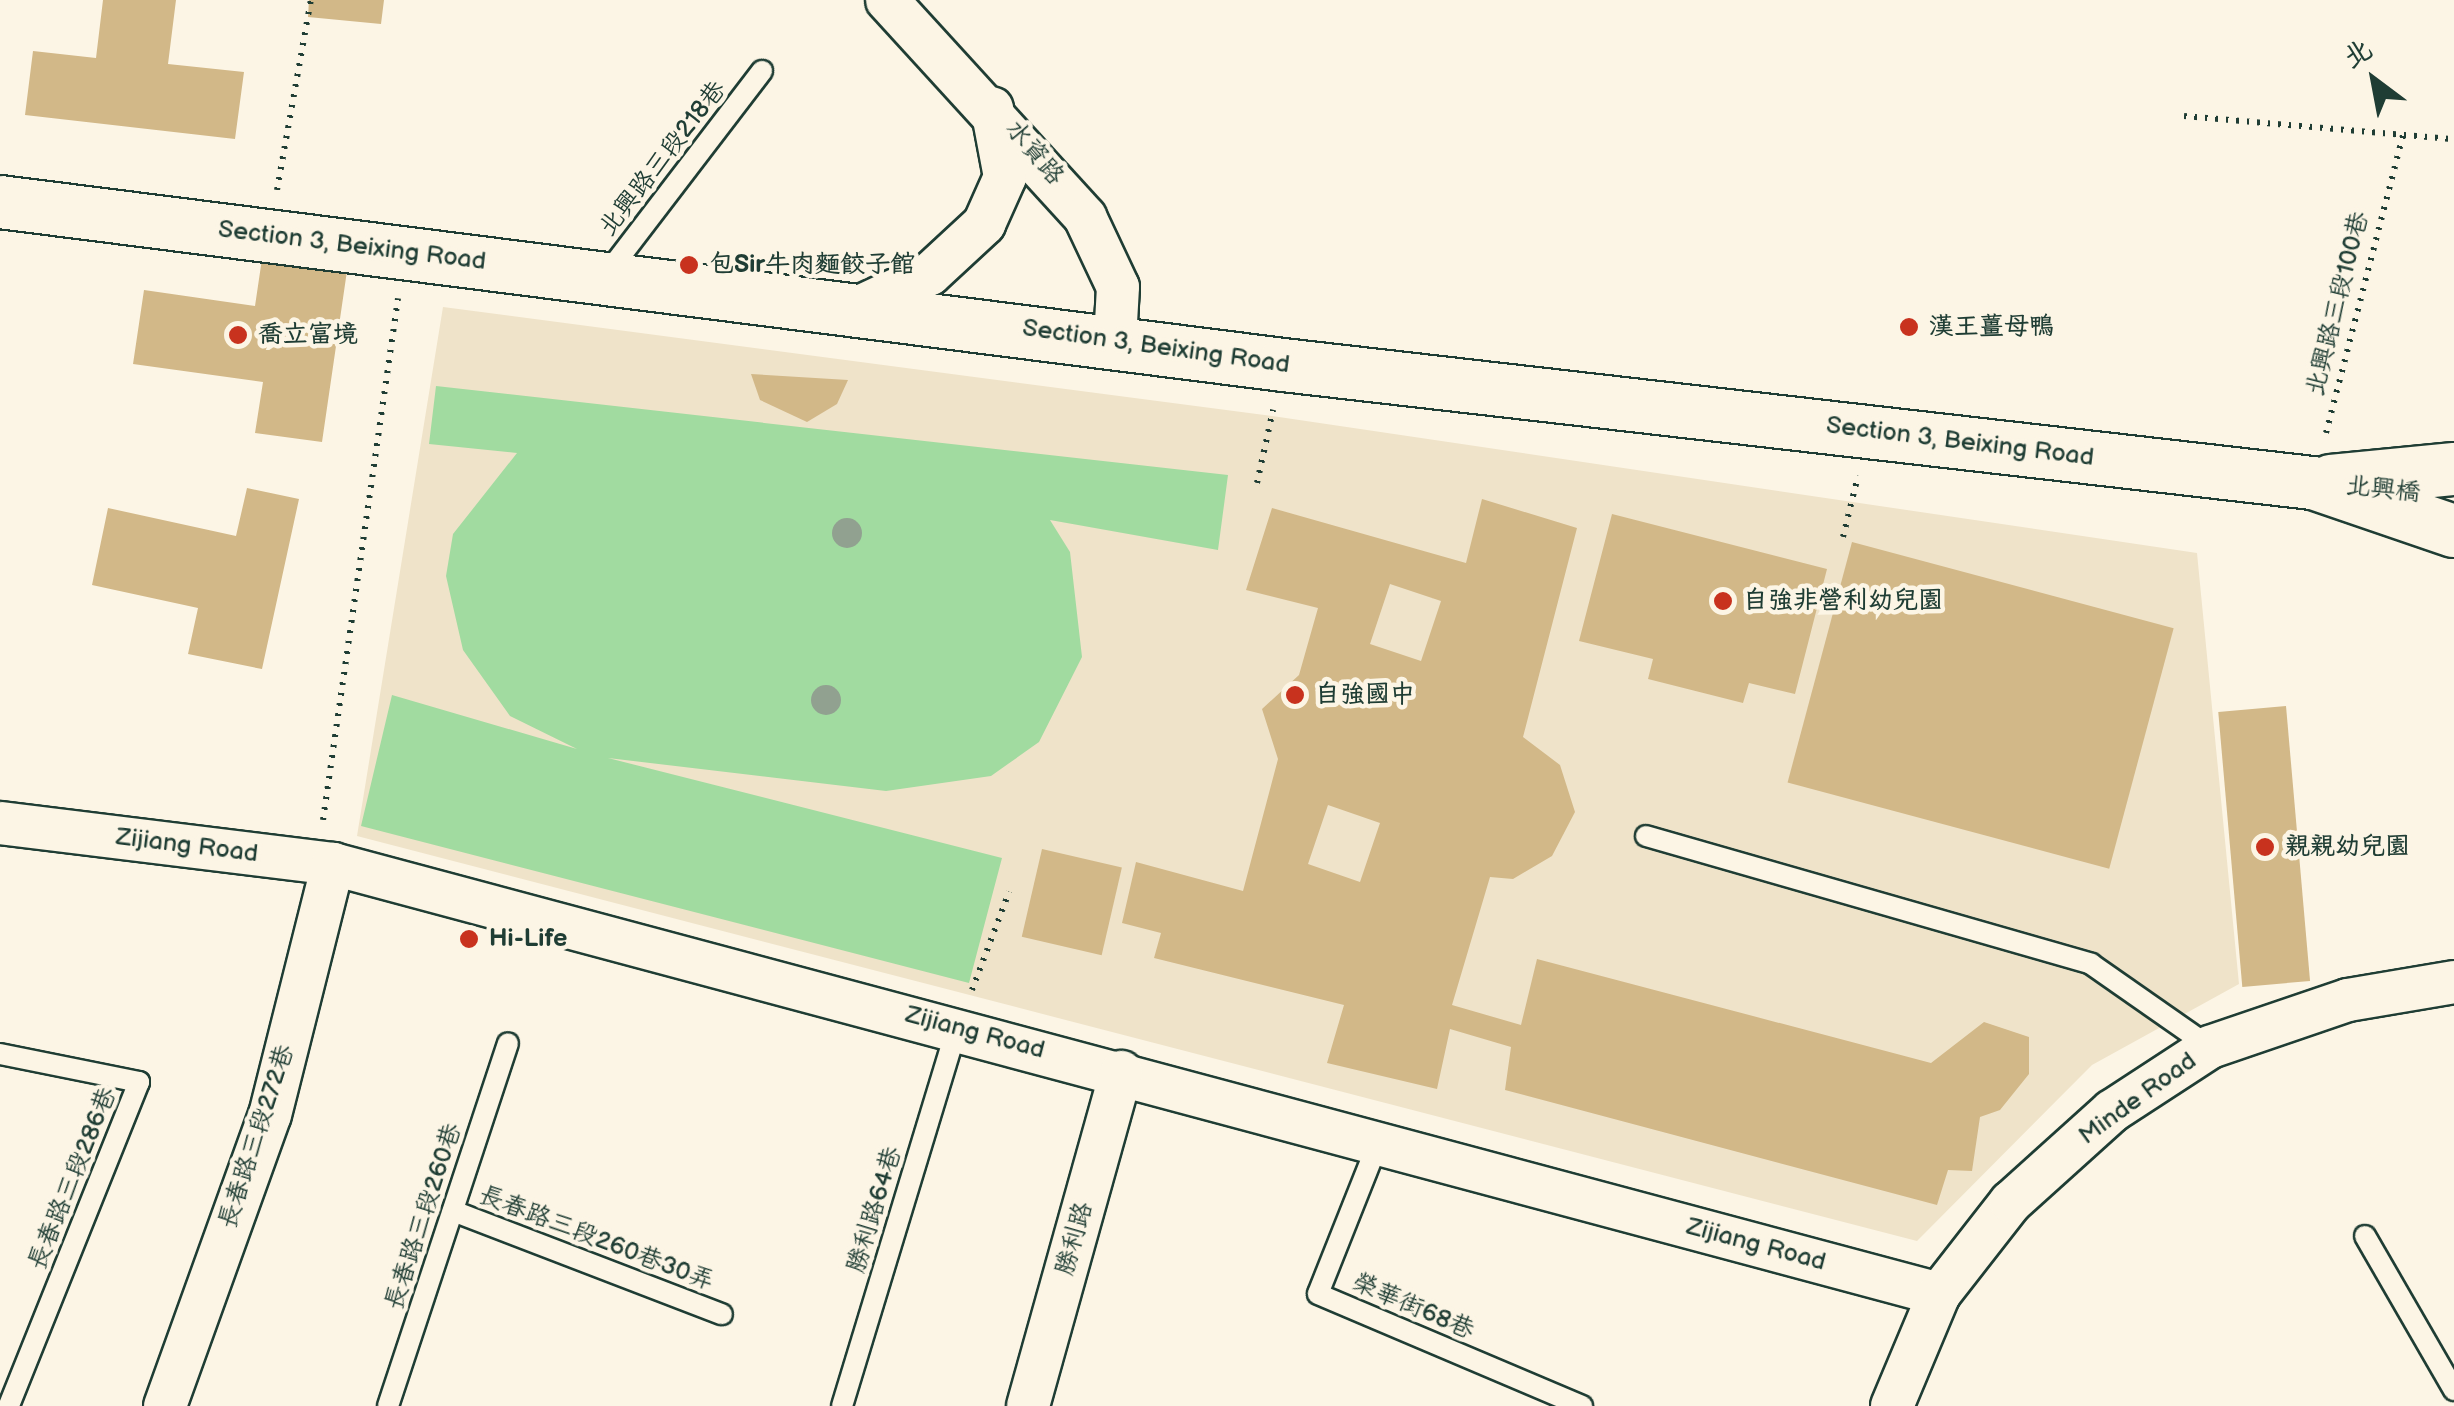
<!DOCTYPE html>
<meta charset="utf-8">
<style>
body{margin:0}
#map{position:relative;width:2454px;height:1406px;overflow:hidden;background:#fcf5e5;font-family:"Balsamiq Sans","LXGW WenKai TC",sans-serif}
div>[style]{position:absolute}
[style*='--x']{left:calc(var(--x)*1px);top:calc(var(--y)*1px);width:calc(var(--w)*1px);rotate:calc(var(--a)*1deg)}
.built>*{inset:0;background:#efe3c9}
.green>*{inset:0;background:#a1dba0}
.building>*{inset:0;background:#d2b888;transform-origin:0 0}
.path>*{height:6px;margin-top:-3px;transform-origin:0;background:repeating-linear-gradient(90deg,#1f3d34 0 2.5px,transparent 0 10.5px)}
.roads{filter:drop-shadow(2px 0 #1f3d34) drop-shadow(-2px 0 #1f3d34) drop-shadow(0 2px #1f3d34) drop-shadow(0 -2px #1f3d34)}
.service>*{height:20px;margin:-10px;padding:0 10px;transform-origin:10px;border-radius:10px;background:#fcf5e5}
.minor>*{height:42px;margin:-21px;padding:0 21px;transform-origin:21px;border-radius:21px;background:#fcf5e5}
.tertiary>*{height:52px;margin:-26px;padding:0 26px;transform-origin:26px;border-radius:26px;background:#fcf5e5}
.trees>*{width:30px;height:30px;margin:-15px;border-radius:50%;background:#91a190}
.dots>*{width:28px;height:28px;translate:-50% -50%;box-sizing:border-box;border:5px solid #fcf5e5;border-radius:50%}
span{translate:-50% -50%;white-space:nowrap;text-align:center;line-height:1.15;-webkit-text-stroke:9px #fcf5e5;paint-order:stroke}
.street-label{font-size:25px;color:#1f3d34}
.poi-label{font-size:25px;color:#1f3d34;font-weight:700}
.left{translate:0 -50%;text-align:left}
.north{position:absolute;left:2324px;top:30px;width:100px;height:100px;-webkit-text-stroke:8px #fcf5e5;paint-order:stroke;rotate:328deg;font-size:28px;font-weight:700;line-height:40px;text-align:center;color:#1f3d34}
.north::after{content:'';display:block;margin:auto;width:35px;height:45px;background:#1f3d34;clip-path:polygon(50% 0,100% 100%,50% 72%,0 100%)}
</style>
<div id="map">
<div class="built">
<div style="clip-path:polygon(443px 307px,1279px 417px,2197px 553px,2239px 984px,2092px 1065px,1917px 1241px,357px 836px)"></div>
</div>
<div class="green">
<div style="clip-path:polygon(436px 386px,1228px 475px,1218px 550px,1050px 520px,1070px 552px,1082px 657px,1039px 742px,991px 776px,886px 791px,608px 758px,1002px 858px,969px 983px,361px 826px,392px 695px,577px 749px,510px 716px,463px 650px,446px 576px,453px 534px,517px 453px,429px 444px)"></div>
</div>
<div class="building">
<div style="clip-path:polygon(103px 0,176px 0,168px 64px,244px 72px,235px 139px,25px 115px,33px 51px,96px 58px)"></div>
<div style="clip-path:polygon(309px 0,384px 0,381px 24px,308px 17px)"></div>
<div style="clip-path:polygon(263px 252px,348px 264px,322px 442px,255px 433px,263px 382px,133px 364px,144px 290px,255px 306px)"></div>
<div style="clip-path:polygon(751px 374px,848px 380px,837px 404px,807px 422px,760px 400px)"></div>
<div style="clip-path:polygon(247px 488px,299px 499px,262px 669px,188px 654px,198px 608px,92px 585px,108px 508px,236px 536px)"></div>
<div style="clip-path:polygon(evenodd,1482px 499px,1577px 528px,1523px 737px,1560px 765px,1575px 812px,1552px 856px,1513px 879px,1490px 877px,1452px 1005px,1521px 1025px,1537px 959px,1931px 1063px,1984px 1022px,2029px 1037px,2029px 1074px,2000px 1110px,1980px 1117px,1972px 1171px,1948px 1170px,1937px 1205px,1505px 1090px,1511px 1047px,1450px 1029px,1437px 1089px,1327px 1063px,1344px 1005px,1154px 958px,1161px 933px,1122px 923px,1136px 862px,1243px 891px,1278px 759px,1262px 709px,1299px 675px,1318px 608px,1246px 590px,1272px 508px,1466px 563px,1482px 499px,1390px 584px,1441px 601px,1421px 661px,1370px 644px,1390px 584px,1482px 499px,1328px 805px,1380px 823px,1360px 882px,1308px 864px,1328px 805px)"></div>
<div style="clip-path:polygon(1612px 514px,1827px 569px,1795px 694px,1749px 683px,1743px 703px,1648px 679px,1653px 659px,1579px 641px)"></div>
<div style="left:1852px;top:542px;width:333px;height:249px;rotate:15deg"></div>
<div style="left:2286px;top:706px;width:276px;height:68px;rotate:85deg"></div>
<div style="left:1042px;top:849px;width:82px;height:90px;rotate:13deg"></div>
</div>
<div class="path">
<div style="--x:2184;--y:116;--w:271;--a:4.9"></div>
<div style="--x:277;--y:190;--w:193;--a:-79.9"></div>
<div style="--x:2326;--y:433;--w:308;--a:-75.5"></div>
<div style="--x:1257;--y:483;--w:75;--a:-77.6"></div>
<div style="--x:1843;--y:537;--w:63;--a:-76.2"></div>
<div style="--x:323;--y:820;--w:527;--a:-81.82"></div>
<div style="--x:972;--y:990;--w:105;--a:-69.3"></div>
</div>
<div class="roads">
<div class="service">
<div style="--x:606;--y:275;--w:257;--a:-52.6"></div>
<div style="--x:1646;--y:836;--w:463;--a:16"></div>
<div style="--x:2091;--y:964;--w:145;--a:34.9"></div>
<div style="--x:0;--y:1054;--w:142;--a:11.4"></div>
<div style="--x:139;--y:1082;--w:349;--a:111.9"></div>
<div style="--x:1378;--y:1143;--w:162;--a:111.7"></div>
<div style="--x:1318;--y:1294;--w:287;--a:23"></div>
<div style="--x:453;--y:1211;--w:288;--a:21"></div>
<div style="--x:2365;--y:1236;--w:178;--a:60"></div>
<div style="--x:388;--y:1406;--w:382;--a:-71.7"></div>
<div style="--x:842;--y:1406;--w:395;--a:-73.1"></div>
</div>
<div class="minor">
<div style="--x:887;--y:0;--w:294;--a:47.6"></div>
<div style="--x:1085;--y:217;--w:77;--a:64.8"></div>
<div style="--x:1118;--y:287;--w:53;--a:93.2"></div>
<div style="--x:855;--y:309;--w:83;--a:-25"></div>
<div style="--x:930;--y:274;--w:74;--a:-42.8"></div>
<div style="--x:984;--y:224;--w:51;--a:-65.9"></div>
<div style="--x:1005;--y:177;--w:70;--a:-100.7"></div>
<div style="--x:0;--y:823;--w:336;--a:7"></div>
<div style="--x:333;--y:864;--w:1663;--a:14.99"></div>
<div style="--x:165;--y:1406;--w:309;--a:-70.2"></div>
<div style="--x:270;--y:1115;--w:259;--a:-75.9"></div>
<div style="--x:1028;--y:1406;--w:347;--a:-74.4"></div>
<div style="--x:1892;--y:1406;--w:121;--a:-67.2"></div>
<div style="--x:1939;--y:1294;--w:117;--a:-52"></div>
<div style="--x:2011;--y:1202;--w:136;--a:-42"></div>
<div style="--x:2112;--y:1111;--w:117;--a:-33.1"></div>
<div style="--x:2210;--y:1047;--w:146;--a:-18.8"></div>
<div style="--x:2348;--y:1000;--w:108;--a:-9.6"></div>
</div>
<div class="tertiary">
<div style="--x:0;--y:202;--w:1293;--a:7.24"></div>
<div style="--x:1283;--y:365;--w:1037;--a:6.54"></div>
<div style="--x:2313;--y:483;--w:149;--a:18.8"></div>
<div style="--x:2331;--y:481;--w:124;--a:-5.6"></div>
</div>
</div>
<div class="trees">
<div style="left:847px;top:533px"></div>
<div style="left:826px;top:700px"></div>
</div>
<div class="dots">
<div style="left:689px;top:265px;background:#c8321e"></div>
<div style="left:1909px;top:327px;background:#c8321e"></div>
<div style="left:238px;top:335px;background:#c8321e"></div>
<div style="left:1723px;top:601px;background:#c8321e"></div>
<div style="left:1295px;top:695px;background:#c8321e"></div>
<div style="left:2265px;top:847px;background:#c8321e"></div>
<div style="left:469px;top:939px;background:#c8321e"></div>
</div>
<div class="street-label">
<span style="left:1034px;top:153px;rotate:50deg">水資路</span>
<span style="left:663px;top:159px;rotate:-52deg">北興路三段218巷</span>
<span style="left:352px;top:246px;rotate:7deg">Section 3, Beixing Road</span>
<span style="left:2338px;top:304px;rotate:-76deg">北興路三段100巷</span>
<span style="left:1156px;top:347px;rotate:8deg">Section 3, Beixing Road</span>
<span style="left:1960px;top:442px;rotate:7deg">Section 3, Beixing Road</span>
<span style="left:2383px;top:490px;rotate:6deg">北興橋</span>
<span style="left:187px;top:846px;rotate:7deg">Zijiang Road</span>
<span style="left:975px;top:1033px;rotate:15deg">Zijiang Road</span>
<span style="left:2138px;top:1099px;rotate:-36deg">Minde Road</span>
<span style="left:257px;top:1137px;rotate:-72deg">長春路三段272巷</span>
<span style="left:73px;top:1179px;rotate:-68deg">長春路三段286巷</span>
<span style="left:875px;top:1210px;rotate:-73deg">勝利路64巷</span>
<span style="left:424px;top:1217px;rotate:-72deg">長春路三段260巷</span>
<span style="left:596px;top:1239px;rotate:21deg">長春路三段260巷30弄</span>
<span style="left:1075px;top:1239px;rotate:-74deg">勝利路</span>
<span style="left:1756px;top:1245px;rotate:15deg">Zijiang Road</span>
<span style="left:1413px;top:1307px;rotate:23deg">榮華街68巷</span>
</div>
<div class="poi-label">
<span class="left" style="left:709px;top:265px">包Sir牛肉麵餃子館</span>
<span class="left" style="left:1929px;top:327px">漢王薑母鴨</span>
<span class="left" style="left:258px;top:335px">喬立富境</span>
<span class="left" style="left:1743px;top:601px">自強非營利幼兒園</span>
<span class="left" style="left:1315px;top:695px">自強國中</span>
<span class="left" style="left:2285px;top:847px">親親幼兒園</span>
<span class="left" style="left:489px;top:939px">Hi-Life</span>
</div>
<div class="north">北</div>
</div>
